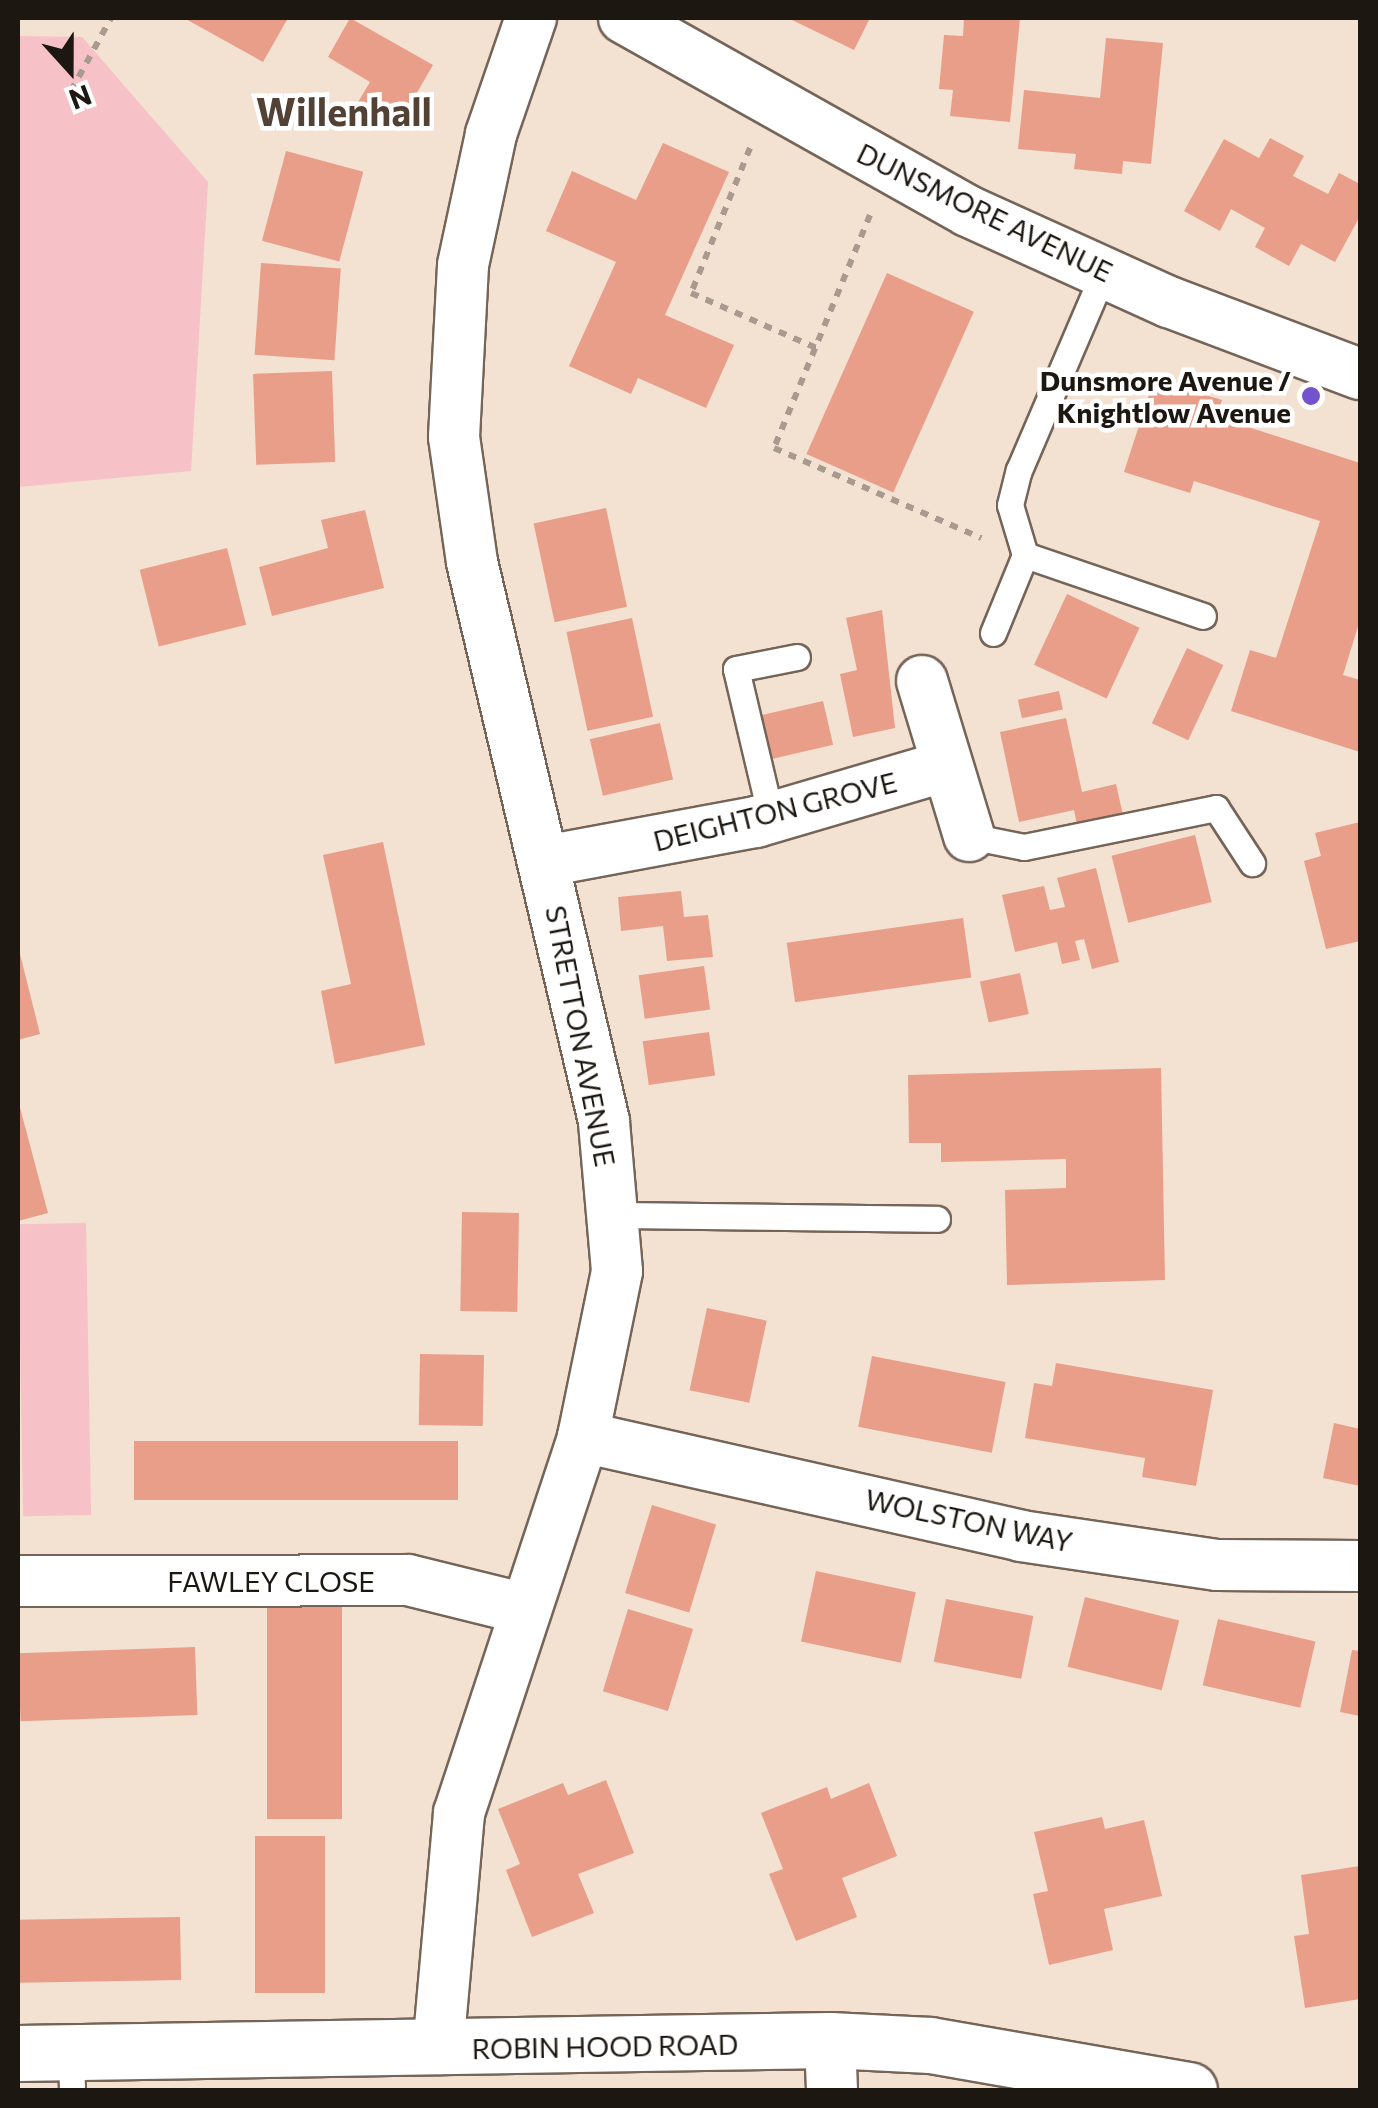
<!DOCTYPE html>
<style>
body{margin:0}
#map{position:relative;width:1378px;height:2108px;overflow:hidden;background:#f3e1d2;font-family:Commissioner,sans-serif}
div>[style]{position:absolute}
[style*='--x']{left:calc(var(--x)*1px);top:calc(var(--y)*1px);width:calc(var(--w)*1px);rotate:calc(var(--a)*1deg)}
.green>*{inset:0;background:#f6c1c7;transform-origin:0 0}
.building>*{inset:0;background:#e99e89;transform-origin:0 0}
.path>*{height:6px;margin-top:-3px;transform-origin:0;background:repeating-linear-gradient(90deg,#a89a8e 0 8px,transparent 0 16px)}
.roads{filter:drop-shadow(2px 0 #756558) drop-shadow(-2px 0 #756558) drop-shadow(0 2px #756558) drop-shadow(0 -2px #756558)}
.service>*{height:25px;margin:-12.5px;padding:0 12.5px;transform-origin:12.5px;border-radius:12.5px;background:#fff}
.minor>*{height:50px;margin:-25px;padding:0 25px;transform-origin:25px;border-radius:25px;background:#fff}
.tertiary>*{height:55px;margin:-27.5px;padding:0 27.5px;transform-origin:27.5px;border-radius:27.5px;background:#fff}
.dots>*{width:28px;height:28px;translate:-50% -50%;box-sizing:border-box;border:5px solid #fff;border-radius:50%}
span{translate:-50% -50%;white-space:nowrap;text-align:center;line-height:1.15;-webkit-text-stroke:9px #fff;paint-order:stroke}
.street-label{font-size:28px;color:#1d1711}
.poi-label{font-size:28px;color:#1d1711;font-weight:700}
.right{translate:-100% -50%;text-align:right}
.district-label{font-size:38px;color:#514235;font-weight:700}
.frame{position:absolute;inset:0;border:20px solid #1d1711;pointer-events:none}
.north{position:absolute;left:20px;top:20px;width:100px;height:100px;-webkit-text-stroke:8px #fff;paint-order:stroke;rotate:159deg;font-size:28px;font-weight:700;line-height:40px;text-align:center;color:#1d1711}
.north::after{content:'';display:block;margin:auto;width:35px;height:45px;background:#1d1711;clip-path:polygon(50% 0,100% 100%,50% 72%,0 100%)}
</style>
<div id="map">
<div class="green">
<div style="clip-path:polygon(18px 36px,82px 37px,208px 182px,191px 471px,18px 487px)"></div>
<div style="left:86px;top:1223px;width:292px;height:68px;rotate:89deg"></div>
</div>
<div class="building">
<div style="clip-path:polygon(184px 18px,288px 18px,263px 62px)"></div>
<div style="clip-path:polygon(350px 18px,433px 65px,397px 127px,357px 104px,370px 82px,328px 57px)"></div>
<div style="clip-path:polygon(788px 18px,870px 18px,854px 50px)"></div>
<div style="clip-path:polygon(964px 18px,1020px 18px,1010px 122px,950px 116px,953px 90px,939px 89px,944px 35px,963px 36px)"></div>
<div style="clip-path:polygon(1106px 38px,1163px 43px,1151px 164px,1123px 161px,1122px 174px,1074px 169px,1076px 154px,1018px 149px,1024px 90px,1100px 98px)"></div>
<div style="clip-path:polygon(1270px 138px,1304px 156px,1293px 176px,1328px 194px,1339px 173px,1360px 184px,1360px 216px,1335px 262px,1301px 244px,1289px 266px,1255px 247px,1265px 228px,1231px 209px,1220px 231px,1184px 211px,1224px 139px,1259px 158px)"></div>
<div style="clip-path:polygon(663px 143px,729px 172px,665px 315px,734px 345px,706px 408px,638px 378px,631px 394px,569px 366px,616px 262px,546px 231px,572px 171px,636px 200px)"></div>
<div style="left:286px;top:151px;width:80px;height:93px;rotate:15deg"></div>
<div style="left:261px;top:263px;width:80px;height:92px;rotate:4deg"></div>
<div style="left:887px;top:273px;width:95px;height:198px;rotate:24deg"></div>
<div style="left:332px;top:371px;width:91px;height:79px;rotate:88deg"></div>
<div style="clip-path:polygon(1154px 379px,1222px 400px,1217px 417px,1360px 463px,1360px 620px,1343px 675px,1360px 680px,1360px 752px,1231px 711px,1250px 650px,1276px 658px,1320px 521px,1194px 481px,1190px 493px,1124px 472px)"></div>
<div style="left:606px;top:508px;width:101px;height:74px;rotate:78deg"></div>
<div style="clip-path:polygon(365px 510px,384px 588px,272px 616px,259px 567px,328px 548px,321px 520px)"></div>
<div style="left:227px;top:548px;width:79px;height:90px;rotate:76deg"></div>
<div style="left:1067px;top:594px;width:80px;height:78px;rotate:25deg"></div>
<div style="clip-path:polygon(882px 610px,895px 728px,853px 737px,840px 674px,857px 670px,846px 618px)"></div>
<div style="left:632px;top:618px;width:101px;height:67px;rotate:78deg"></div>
<div style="left:1187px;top:648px;width:40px;height:83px;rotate:25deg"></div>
<div style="left:1059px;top:691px;width:19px;height:42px;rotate:78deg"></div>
<div style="left:823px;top:701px;width:45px;height:91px;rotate:77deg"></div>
<div style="clip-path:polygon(1066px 718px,1082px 792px,1116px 784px,1123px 815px,1077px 825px,1074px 810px,1019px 822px,1000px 732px)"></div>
<div style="left:660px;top:723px;width:58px;height:72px;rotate:77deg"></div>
<div style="clip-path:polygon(1360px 822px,1360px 941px,1326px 949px,1304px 861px,1321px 856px,1315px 833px)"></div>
<div style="left:1195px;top:835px;width:69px;height:86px;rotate:76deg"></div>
<div style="clip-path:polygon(383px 842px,425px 1045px,335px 1064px,321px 991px,351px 984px,323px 855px)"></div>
<div style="clip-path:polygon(1096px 868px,1119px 962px,1092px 969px,1084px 939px,1075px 941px,1080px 960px,1062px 964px,1057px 942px,1015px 952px,1002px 895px,1044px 886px,1050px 910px,1065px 907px,1057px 878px)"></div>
<div style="clip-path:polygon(681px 891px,684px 917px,708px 915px,713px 957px,667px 961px,663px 926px,621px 931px,618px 897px)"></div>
<div style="left:963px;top:918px;width:60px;height:178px;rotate:82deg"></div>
<div style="clip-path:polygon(18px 946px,40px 1034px,18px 1040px)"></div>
<div style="left:704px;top:966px;width:44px;height:66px;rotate:82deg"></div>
<div style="left:1020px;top:973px;width:42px;height:41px;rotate:78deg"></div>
<div style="left:709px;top:1032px;width:44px;height:67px;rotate:82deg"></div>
<div style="clip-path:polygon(1161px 1068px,1165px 1280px,1007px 1285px,1005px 1190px,1066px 1188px,1066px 1159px,941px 1162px,941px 1143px,909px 1143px,908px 1075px)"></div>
<div style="clip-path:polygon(18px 1100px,48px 1213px,18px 1221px)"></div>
<div style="left:462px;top:1212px;width:57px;height:99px;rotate:1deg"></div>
<div style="left:707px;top:1308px;width:61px;height:84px;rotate:12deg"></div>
<div style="left:420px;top:1354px;width:64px;height:71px;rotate:1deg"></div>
<div style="left:872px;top:1356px;width:136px;height:72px;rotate:11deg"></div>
<div style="clip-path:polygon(1056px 1363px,1213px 1390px,1196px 1486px,1142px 1477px,1145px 1458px,1025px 1438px,1034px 1383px,1052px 1386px)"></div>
<div style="clip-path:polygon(1334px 1423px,1360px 1429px,1360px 1486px,1323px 1478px)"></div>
<div style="left:458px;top:1441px;width:59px;height:324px;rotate:90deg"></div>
<div style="left:652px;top:1505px;width:67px;height:92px;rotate:17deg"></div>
<div style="left:816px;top:1571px;width:102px;height:72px;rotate:12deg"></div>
<div style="left:1085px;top:1597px;width:97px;height:72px;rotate:14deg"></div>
<div style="left:946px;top:1599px;width:89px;height:64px;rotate:11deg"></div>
<div style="left:267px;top:1604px;width:75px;height:215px"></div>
<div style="left:628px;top:1609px;width:68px;height:86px;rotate:17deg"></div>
<div style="left:1218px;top:1619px;width:100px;height:68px;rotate:13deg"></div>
<div style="left:195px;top:1647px;width:68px;height:177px;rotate:88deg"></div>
<div style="clip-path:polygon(1352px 1650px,1360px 1651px,1360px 1716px,1340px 1712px)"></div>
<div style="clip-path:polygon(606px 1780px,634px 1853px,578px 1874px,594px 1913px,532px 1937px,506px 1870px,520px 1864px,498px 1809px,563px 1783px,568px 1795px)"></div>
<div style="clip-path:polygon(869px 1783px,897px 1856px,842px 1878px,857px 1917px,796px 1941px,769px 1874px,783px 1869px,761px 1813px,827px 1787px,831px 1799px)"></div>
<div style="clip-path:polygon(1102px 1817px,1105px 1829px,1144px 1820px,1162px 1896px,1104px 1909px,1113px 1950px,1049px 1965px,1033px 1894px,1048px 1891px,1034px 1832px)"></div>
<div style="left:325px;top:1836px;width:157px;height:70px;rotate:90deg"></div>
<div style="clip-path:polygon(1360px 1866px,1360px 1999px,1305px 2008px,1294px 1936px,1309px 1934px,1301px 1875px)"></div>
<div style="left:180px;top:1917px;width:63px;height:162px;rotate:89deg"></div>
</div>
<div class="path">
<div style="--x:71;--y:91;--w:83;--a:-61.3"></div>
<div style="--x:750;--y:148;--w:157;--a:112.1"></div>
<div style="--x:691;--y:293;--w:137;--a:23.7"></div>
<div style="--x:870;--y:215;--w:252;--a:112.4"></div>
<div style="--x:774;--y:448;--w:226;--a:23.5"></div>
</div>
<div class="roads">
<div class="service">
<div style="--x:1025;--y:555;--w:188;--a:18.9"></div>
<div style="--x:993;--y:633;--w:84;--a:-67.7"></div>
<div style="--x:1025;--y:555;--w:52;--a:-106.7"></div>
<div style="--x:1010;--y:505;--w:36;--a:-76"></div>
<div style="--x:1019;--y:470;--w:215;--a:-66.8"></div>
<div style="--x:771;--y:817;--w:152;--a:-103.3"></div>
<div style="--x:736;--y:669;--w:62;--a:-11.1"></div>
<div style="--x:969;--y:836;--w:56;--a:11.3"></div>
<div style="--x:1024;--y:847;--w:196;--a:-11.5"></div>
<div style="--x:1216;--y:808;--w:66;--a:56.8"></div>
<div style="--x:613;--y:1215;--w:324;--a:0.7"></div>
<div style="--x:71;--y:2050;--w:40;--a:88.6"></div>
</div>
<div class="minor">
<div style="--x:624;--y:18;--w:394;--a:29.3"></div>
<div style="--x:968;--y:211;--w:221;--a:24.4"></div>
<div style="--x:1169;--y:302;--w:204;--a:20.7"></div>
<div style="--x:922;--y:681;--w:162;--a:73.1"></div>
<div style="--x:545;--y:861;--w:215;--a:-10.5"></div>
<div style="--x:756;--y:822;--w:198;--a:-16.4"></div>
<div style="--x:583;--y:1437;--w:449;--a:12.7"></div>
<div style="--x:1021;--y:1536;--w:198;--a:8.4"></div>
<div style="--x:1217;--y:1565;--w:143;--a:0.4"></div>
<div style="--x:18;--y:1581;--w:390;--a:-0.1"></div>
<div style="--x:408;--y:1580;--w:116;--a:13.9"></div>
<div style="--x:830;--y:2040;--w:50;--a:87.7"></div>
<div style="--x:438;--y:2049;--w:237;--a:-84.9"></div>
<div style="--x:459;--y:1813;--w:396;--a:-71.7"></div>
<div style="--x:583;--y:1437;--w:169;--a:-78.4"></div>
<div style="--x:617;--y:1271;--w:151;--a:-95"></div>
<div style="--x:604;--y:1121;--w:574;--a:-103.29"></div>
<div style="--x:472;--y:562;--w:126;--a:-98.2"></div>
<div style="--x:454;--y:437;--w:172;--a:-87"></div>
<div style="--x:463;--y:265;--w:134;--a:-77.9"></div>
<div style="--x:491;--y:134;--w:123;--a:-71"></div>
</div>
<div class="tertiary">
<div style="--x:18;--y:2053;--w:812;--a:-0.92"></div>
<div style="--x:830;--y:2040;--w:100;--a:2.9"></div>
<div style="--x:930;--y:2045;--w:263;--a:9.9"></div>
</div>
</div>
<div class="dots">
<div style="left:1311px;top:396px;background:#7353cd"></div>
</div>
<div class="street-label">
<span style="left:985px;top:212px;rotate:26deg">DUNSMORE AVENUE</span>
<span style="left:775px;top:811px;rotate:-14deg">DEIGHTON GROVE</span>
<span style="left:581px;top:1036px;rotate:79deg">STRETTON AVENUE</span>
<span style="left:969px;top:1520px;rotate:12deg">WOLSTON WAY</span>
<span style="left:271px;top:1581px">FAWLEY CLOSE</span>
<span style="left:605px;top:2046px;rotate:-1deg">ROBIN HOOD ROAD</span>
</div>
<div class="poi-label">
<span class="right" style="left:1291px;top:396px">Dunsmore Avenue /<br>Knightlow Avenue</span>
</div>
<div class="district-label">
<span style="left:344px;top:111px">Willenhall</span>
</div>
<div class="frame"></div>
<div class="north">N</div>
</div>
